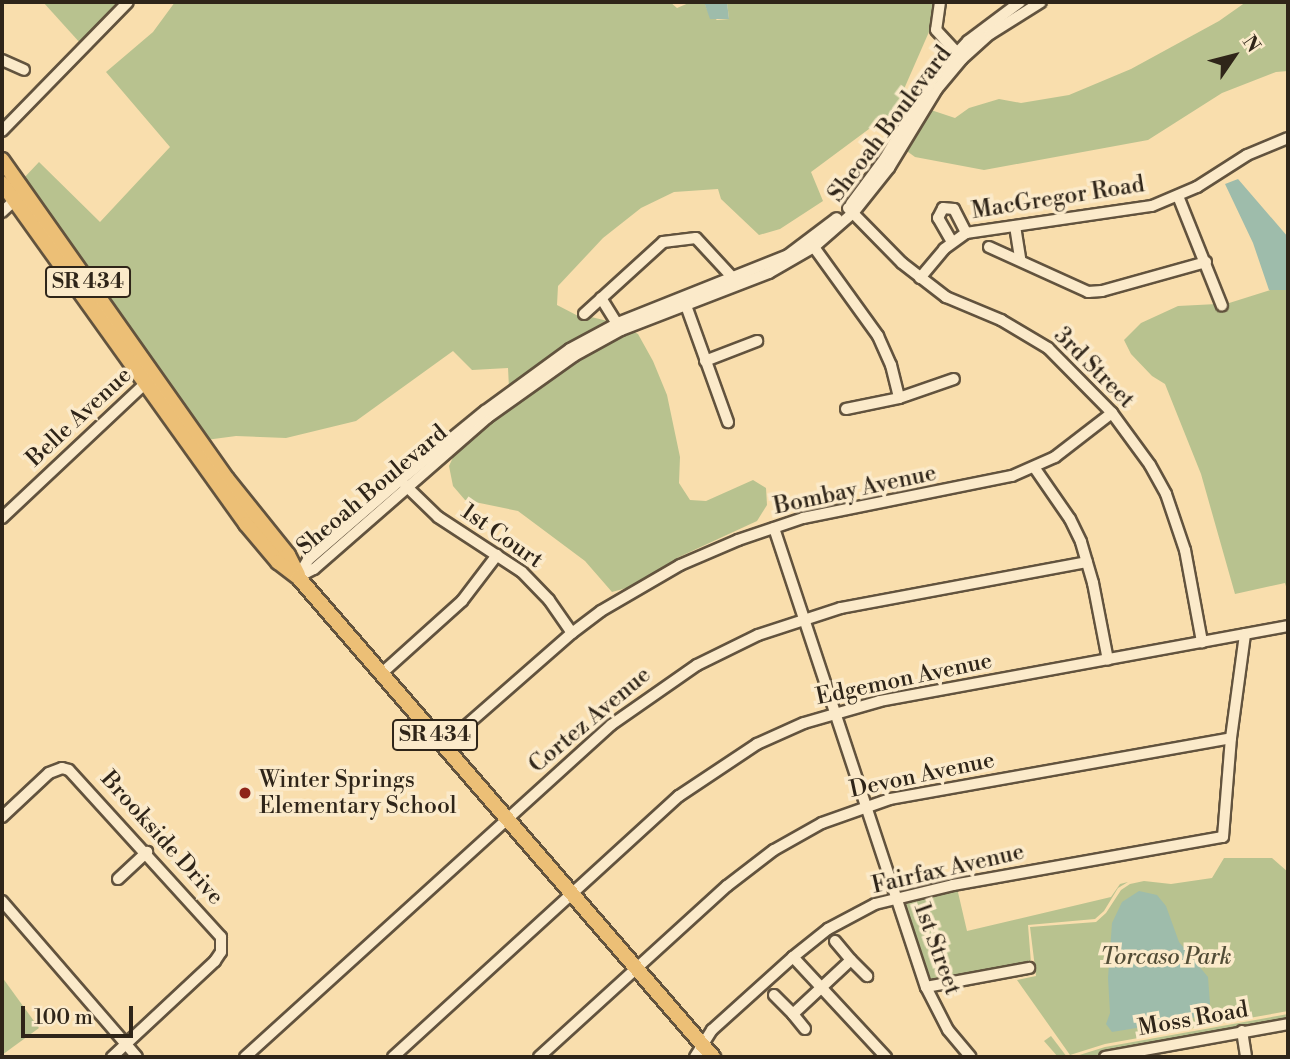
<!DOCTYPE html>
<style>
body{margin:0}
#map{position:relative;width:1290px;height:1059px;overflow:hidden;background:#f9dead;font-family:"Libre Bodoni",serif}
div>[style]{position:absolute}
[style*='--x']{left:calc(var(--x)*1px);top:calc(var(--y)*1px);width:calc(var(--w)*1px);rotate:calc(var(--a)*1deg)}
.green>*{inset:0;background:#b8c28f}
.water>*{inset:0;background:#9ebcab}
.roads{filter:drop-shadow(2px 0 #62533e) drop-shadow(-2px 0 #62533e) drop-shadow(0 2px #62533e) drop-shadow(0 -2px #62533e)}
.minor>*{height:10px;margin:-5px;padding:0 5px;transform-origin:5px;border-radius:5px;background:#fbeaca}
.major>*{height:14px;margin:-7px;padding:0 7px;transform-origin:7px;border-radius:7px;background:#ecbf76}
.dots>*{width:19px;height:19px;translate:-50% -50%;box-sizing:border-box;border:4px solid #fbeaca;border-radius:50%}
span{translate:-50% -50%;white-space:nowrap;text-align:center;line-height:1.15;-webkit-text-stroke:7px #fbeaca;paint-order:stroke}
.shield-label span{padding:2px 5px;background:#fbeaca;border:2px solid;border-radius:5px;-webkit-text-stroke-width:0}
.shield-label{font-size:21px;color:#2f2519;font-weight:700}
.street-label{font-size:23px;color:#2f2519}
.poi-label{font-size:23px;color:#2f2519}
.left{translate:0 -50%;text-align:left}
.park-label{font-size:23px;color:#514c36;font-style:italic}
.frame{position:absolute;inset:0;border:4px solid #2f2519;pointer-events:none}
.north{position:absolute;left:1199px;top:21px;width:70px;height:70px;-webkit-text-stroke:5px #fbeaca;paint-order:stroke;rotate:55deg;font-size:19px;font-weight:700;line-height:28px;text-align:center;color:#2f2519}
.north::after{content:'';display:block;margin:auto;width:24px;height:32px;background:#2f2519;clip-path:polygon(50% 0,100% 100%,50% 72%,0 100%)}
.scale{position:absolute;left:21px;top:1006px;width:112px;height:32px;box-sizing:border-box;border:4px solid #2f2519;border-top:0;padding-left:9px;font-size:21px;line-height:24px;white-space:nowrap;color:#2f2519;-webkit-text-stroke:5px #fbeaca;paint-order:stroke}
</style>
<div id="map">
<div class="green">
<div style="clip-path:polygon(43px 2px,123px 2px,81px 44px)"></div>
<div style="clip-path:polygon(175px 2px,670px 2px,677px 8px,691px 2px,704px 2px,709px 14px,717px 20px,729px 19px,727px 2px,936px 2px,932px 25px,904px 89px,915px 99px,891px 139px,873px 126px,811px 172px,823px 201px,780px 229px,759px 235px,721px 199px,718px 189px,674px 192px,641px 208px,603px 238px,558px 286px,557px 305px,584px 319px,587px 316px,612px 322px,509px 388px,508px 368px,472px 370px,453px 351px,356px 421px,286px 438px,236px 436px,206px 440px,22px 180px,39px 162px,100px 222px,170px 147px,106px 72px,153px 32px)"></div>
<div style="clip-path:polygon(1246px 2px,1288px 2px,1288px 71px,1276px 72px,1222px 93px,1148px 140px,984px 170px,915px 157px,904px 149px,928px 109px,955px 118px,969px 108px,999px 99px,1021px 103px,1069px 95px,1131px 69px,1219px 21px)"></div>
<div style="clip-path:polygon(1277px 288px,1288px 290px,1288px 593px,1285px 583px,1235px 594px,1201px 474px,1165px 384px,1152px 376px,1131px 354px,1124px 340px,1141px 323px,1178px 306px,1217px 304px,1220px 311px,1227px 308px,1226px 304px)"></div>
<div style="clip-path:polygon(631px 330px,638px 334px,653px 361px,667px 395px,680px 457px,679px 483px,690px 500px,706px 501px,753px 480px,766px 488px,767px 505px,757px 521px,679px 557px,630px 587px,612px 592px,585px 561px,518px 511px,465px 500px,453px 486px,449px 466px,456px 451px,490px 421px,576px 359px)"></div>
<div style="clip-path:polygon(1224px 858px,1272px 858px,1288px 872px,1288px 1011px,1105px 1044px,1070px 1055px,1017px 980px,1036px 976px,1030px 927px,1096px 922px,1106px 913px,1121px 890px,1130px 884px,1144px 881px,1171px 884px,1212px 878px)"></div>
<div style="clip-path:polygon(1128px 882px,1118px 888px,1104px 911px,1095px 919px,1028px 925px,1031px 963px,929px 982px,902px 901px,957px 888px,967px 931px,1111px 897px,1120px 884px)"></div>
<div style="clip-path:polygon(2px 977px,39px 1028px,2px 1055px)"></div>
<div style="clip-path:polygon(1288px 1014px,1288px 1020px,1110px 1051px,1092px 1057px,1073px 1057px,1105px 1047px)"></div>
<div style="clip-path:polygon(1051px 1036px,1067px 1057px,1058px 1057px,1044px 1041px)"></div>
</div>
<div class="water">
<div style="clip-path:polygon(704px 2px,727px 2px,729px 19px,710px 19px)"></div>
<div style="clip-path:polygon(1238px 179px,1288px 237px,1288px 290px,1269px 290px,1253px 243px,1225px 184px)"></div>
<div style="clip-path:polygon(1139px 891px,1157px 895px,1166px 906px,1179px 942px,1208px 977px,1210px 1004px,1205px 1012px,1191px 1019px,1112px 1032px,1106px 1024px,1110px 1013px,1108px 978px,1112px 923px,1122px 902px)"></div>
</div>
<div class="roads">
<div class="minor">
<div style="--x:940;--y:2;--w:28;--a:98"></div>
<div style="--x:936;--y:30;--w:37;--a:47"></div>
<div style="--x:2;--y:60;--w:24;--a:24"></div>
<div style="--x:2;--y:131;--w:180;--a:-45.7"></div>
<div style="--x:1178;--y:196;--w:118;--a:68.2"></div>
<div style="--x:851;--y:204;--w:57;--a:-53.5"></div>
<div style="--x:885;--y:158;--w:91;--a:-58.9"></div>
<div style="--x:932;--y:80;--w:53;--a:-47.3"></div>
<div style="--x:968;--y:41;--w:65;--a:-36.9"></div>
<div style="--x:848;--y:208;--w:77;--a:45.5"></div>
<div style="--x:902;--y:263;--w:56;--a:37.7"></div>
<div style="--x:946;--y:297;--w:60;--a:22.7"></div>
<div style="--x:1001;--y:320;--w:55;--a:30.8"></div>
<div style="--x:1048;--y:348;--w:91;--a:45.4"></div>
<div style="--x:1112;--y:413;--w:64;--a:53.8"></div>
<div style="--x:1150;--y:465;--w:33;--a:61"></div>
<div style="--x:1166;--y:494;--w:59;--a:71.3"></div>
<div style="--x:1185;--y:550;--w:94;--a:79.5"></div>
<div style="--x:2;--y:212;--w:22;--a:-43"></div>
<div style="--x:1015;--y:226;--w:33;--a:81"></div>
<div style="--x:952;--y:242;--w:28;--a:-120"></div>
<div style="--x:938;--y:218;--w:11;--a:-63"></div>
<div style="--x:943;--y:208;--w:11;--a:5"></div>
<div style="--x:954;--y:209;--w:27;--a:63"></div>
<div style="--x:811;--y:243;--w:115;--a:54.2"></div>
<div style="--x:878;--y:336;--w:32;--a:66"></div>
<div style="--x:891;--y:365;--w:34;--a:76"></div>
<div style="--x:989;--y:247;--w:109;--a:24.4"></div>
<div style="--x:1088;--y:292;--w:14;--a:-4"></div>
<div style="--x:1102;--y:291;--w:108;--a:-15.6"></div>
<div style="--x:920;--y:278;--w:38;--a:-50"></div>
<div style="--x:944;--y:249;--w:27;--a:-36"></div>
<div style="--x:966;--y:233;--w:188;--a:-8.3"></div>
<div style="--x:1152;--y:206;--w:49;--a:-22.9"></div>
<div style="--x:1197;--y:187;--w:59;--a:-32.6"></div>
<div style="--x:1247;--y:155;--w:44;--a:-22.5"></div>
<div style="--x:601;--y:298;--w:36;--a:58"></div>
<div style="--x:684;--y:300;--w:130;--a:70.2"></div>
<div style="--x:584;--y:314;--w:107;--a:-42.3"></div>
<div style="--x:663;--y:242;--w:33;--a:-7"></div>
<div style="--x:696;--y:238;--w:56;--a:47.2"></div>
<div style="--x:705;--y:361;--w:56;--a:-21"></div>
<div style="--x:846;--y:409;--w:54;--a:-11.7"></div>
<div style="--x:899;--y:398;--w:58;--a:-19.1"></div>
<div style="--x:1034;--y:467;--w:63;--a:55.3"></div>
<div style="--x:1070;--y:519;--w:25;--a:64"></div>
<div style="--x:1081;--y:542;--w:43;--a:73.7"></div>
<div style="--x:1093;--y:583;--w:78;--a:79"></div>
<div style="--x:405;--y:485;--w:46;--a:44.1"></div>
<div style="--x:438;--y:517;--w:100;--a:33.2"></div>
<div style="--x:522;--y:572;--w:39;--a:46"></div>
<div style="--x:549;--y:600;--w:40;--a:55.1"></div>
<div style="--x:2;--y:518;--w:202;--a:-43.2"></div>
<div style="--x:774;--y:528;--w:484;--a:71.7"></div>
<div style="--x:926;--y:987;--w:48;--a:62.9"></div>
<div style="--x:948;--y:1030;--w:35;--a:50"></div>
<div style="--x:298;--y:577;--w:18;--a:-27"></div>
<div style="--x:314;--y:569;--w:230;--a:-41.1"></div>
<div style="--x:487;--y:418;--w:107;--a:-35.5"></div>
<div style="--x:574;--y:356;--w:54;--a:-29"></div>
<div style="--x:621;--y:330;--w:159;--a:-21.1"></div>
<div style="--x:769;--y:273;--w:52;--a:-30"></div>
<div style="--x:814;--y:247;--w:52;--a:-41.1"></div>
<div style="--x:853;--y:213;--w:58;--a:-51.3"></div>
<div style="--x:889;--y:168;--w:92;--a:-58.7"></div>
<div style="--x:937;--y:89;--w:39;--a:-50"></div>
<div style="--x:962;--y:59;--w:38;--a:-42"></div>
<div style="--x:990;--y:34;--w:60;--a:-32.1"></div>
<div style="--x:298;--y:577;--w:20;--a:-60"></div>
<div style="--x:308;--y:560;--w:125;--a:-40.8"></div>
<div style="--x:403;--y:478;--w:106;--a:-39.3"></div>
<div style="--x:485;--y:411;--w:105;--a:-36.1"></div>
<div style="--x:570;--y:349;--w:55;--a:-28.4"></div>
<div style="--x:618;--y:323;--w:183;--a:-21.8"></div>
<div style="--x:788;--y:255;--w:61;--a:-37.1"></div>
<div style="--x:382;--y:673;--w:108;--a:-42"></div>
<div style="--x:462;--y:601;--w:58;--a:-52.7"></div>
<div style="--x:444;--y:745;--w:170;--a:-41.2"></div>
<div style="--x:572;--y:633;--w:36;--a:-37"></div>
<div style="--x:601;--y:611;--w:91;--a:-30.2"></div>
<div style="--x:680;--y:565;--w:63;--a:-23.3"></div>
<div style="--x:738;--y:540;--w:69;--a:-18.7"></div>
<div style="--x:803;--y:518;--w:213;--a:-11.4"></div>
<div style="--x:1012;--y:476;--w:47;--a:-23.8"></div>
<div style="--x:1055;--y:457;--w:72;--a:-37.7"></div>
<div style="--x:2;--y:817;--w:64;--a:-43.1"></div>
<div style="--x:49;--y:773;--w:14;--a:-21"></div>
<div style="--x:62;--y:768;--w:7;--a:16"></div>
<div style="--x:69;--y:770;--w:226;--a:47.7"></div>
<div style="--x:221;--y:937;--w:15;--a:90"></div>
<div style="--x:221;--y:952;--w:11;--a:124"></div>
<div style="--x:215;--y:961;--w:141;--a:137"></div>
<div style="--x:118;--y:879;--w:40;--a:-43"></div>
<div style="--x:2;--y:901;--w:206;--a:49.1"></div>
<div style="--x:835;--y:941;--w:25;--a:50"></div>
<div style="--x:793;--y:957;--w:137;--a:47.1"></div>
<div style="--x:926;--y:987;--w:105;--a:-10.5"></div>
<div style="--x:774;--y:995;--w:27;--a:45"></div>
<div style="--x:805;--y:1029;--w:19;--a:-129"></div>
<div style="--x:793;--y:1014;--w:79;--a:-43"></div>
<div style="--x:851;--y:960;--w:23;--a:45"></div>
<div style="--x:1242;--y:1031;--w:26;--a:81"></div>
<div style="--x:245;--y:1057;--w:494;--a:-42.2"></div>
<div style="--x:611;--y:725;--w:105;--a:-34.9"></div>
<div style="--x:697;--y:665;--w:68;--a:-26.2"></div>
<div style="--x:758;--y:635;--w:87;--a:-18"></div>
<div style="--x:841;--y:608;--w:250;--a:-10.6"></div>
<div style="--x:393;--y:1057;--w:387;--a:-42.4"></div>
<div style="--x:679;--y:796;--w:94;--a:-33.7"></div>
<div style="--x:757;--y:744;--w:51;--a:-24.1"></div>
<div style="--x:804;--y:723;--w:79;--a:-16.1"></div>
<div style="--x:880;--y:701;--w:415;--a:-10.4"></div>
<div style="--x:539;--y:1057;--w:254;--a:-42.3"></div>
<div style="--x:727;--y:886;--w:59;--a:-37.5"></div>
<div style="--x:774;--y:850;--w:55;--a:-29.4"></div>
<div style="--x:822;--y:823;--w:72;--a:-19.4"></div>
<div style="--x:890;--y:799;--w:346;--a:-10.1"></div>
<div style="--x:695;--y:1057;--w:32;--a:-58"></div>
<div style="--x:712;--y:1030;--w:109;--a:-42"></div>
<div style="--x:793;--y:957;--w:45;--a:-38.7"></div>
<div style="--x:828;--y:929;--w:53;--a:-28"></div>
<div style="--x:875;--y:904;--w:80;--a:-13.7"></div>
<div style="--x:953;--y:885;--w:274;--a:-10.1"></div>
<div style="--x:1223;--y:837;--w:99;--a:-85.4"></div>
<div style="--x:1231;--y:738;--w:105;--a:-82.3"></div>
<div style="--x:1105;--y:1057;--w:186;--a:-10.2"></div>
</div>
<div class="major">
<div style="--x:2;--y:160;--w:390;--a:54.8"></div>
<div style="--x:227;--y:479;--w:97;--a:51.2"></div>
<div style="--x:288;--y:555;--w:22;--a:63"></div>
<div style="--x:2;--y:183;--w:419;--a:54.4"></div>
<div style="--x:246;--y:524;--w:50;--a:49.9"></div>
<div style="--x:278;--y:562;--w:25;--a:37"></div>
<div style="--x:298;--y:577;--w:635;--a:49.15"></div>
</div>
</div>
<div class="dots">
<div style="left:245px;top:793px;background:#8f2418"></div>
</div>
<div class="shield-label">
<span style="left:88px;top:282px">SR 434</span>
<span style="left:435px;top:735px">SR 434</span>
</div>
<div class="street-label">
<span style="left:890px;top:124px;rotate:-53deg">Sheoah Boulevard</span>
<span style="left:1058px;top:198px;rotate:-9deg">MacGregor Road</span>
<span style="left:1094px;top:368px;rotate:45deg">3rd Street</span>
<span style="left:79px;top:417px;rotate:-43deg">Belle Avenue</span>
<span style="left:372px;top:490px;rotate:-40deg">Sheoah Boulevard</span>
<span style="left:855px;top:490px;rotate:-12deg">Bombay Avenue</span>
<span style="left:502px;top:536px;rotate:35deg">1st Court</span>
<span style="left:904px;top:679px;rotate:-12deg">Edgemon Avenue</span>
<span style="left:590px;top:720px;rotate:-40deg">Cortez Avenue</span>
<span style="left:922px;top:775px;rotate:-12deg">Devon Avenue</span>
<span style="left:162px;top:838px;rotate:48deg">Brookside Drive</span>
<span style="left:948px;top:869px;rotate:-13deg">Fairfax Avenue</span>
<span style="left:937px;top:949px;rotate:70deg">1st Street</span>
<span style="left:1193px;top:1019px;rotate:-10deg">Moss Road</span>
</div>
<div class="poi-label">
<span class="left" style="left:259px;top:793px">Winter Springs<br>Elementary School</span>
</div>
<div class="park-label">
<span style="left:1166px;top:957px">Torcaso Park</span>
</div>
<div class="frame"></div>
<div class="north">N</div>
<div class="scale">100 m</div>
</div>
